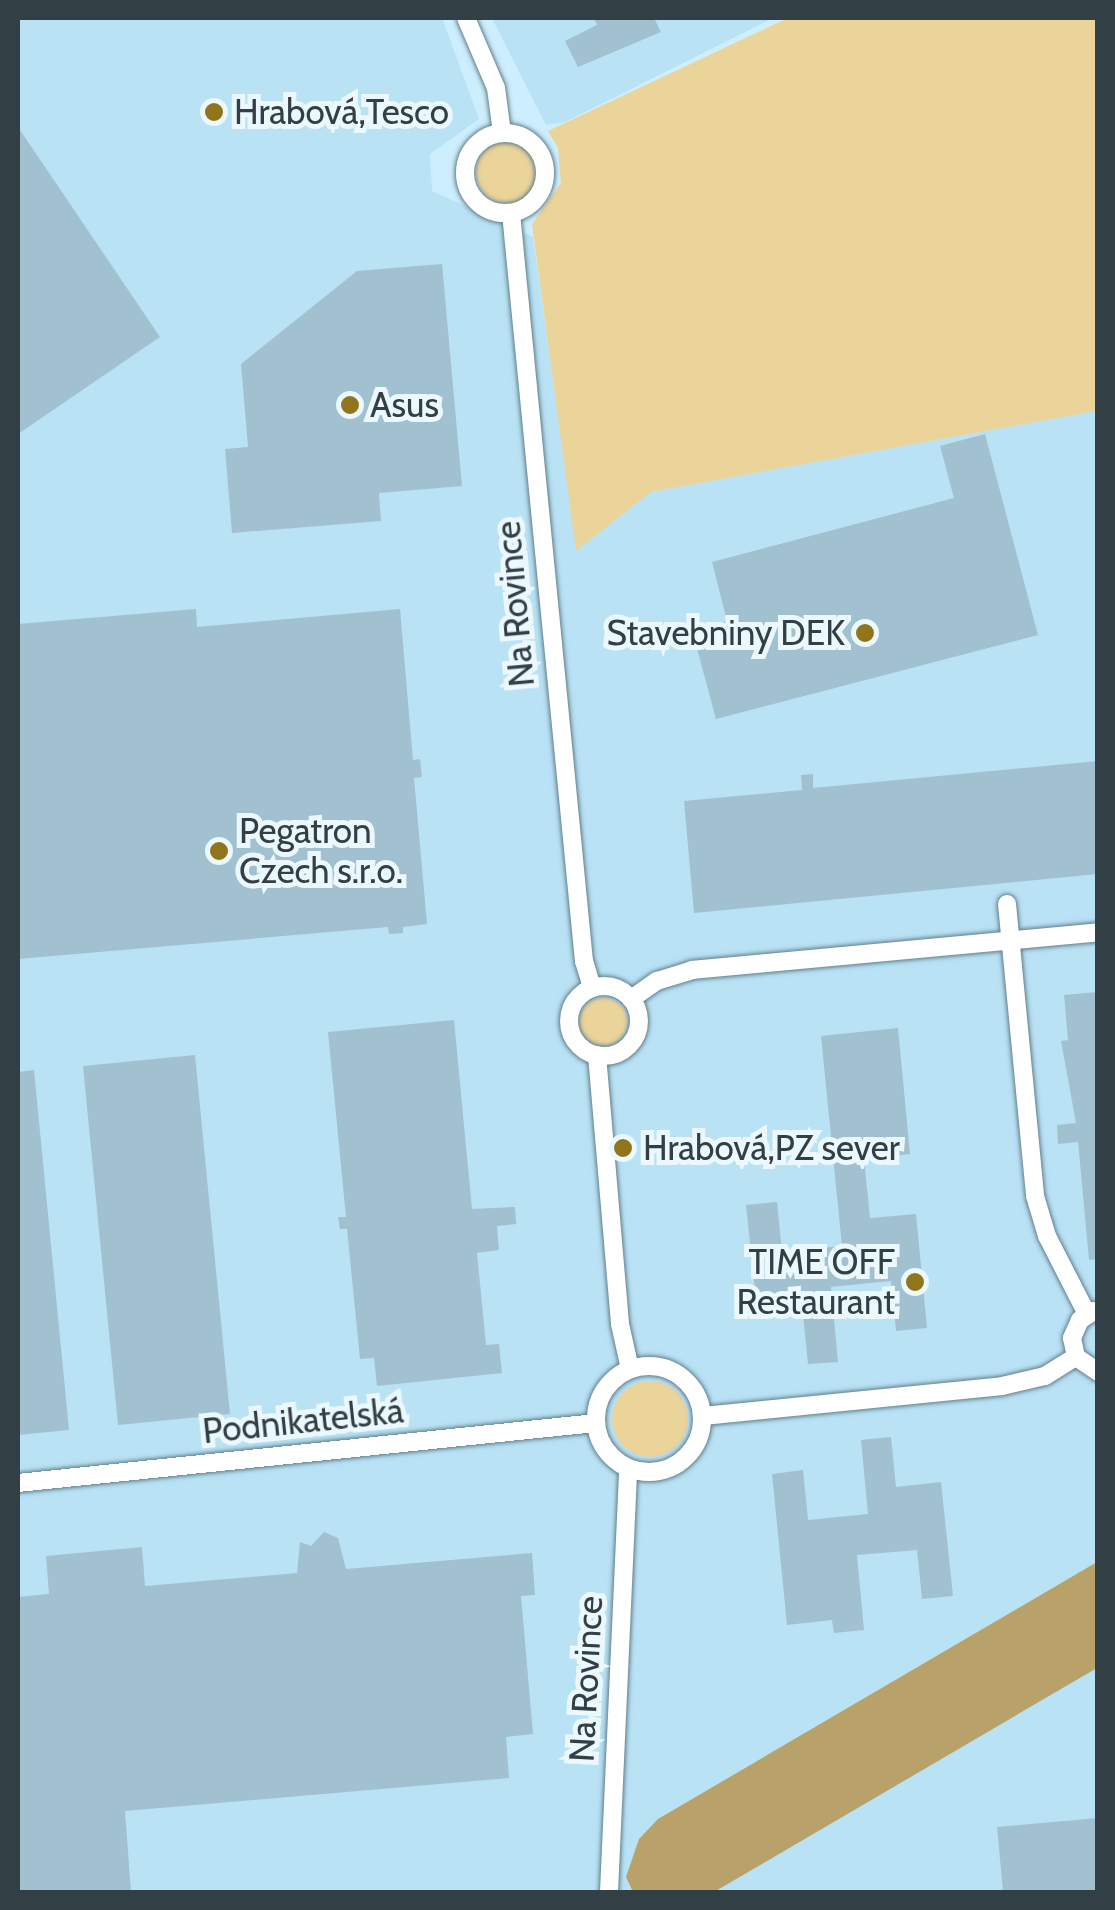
<!DOCTYPE html>
<html>
<head>
<meta charset="utf-8">
<style>
	body { margin:0 }
	#map { position:relative; width:1115px; height:1910px; overflow:hidden; background:#cdeefd; font-family:Cabin,sans-serif }
	div>[style] { position:absolute }
	[style*='--x'] { left:calc(var(--x)*1px); top:calc(var(--y)*1px); width:calc(var(--w)*1px); rotate:calc(var(--a)*1deg) }
	.built>* { inset:0; background:#b9e2f5 }
	.green>* { inset:0; background:#ead49a }
	.round { border-radius:50% }
	.water>* { inset:0; background:#b8a269 }
	.building>* { inset:0; background:#a1c1d0 }
	.roads { filter:drop-shadow(0 0 2px #617f8c) drop-shadow(0 0 2px #617f8c) }
	.minor>* { height:18px; margin:-9px; padding:0 9px; transform-origin:9px; border-radius:9px; background:#fff }
	.minor>.ring { margin:-9px; padding:0; box-sizing:content-box; background:none; border:18px solid #fff; border-radius:50% }
	.dots>* { width:28px; height:28px; translate:-50% -50%; box-sizing:border-box; border:5px solid #ebf8fe; border-radius:50% }
	span { translate:-50% -50%; white-space:nowrap; text-align:center; line-height:1.15; -webkit-text-stroke:10px #ebf8fe; paint-order:stroke }
	.poi-label { font-size:35px; color:#323f45 }
	.left { translate:0 -50%; text-align:left }
	.right { translate:-100% -50%; text-align:right }
	.street-label { font-size:35px; color:#323f45 }
	.frame { position:absolute; inset:0; border:20px solid #323f45; pointer-events:none }
</style>
</head>
<body>
<div id="map">
	<div class="built">
		<i style="clip-path:polygon(18px 18px,442px 18px,479px 119px,430px 154px,432px 191px,533px 237px,577px 550px,651px 492px,1097px 411px,1097px 1892px,18px 1892px)"></i>
		<i style="clip-path:polygon(492px 18px,773px 18px,565px 122px,546px 125px)"></i>
	</div>
	<div class="green">
		<i style="clip-path:polygon(788px 18px,1097px 18px,1097px 411px,651px 492px,576px 551px,532px 224px,561px 183px,558px 148px,548px 131px)"></i>
		<i class="round" style="left:476px;top:141px;width:62px;height:62px"></i>
		<i class="round" style="left:579px;top:998px;width:48px;height:48px"></i>
		<i class="round" style="left:612px;top:1381px;width:76px;height:76px"></i>
	</div>
	<div class="water">
		<i style="clip-path:polygon(1097px 1562px,1097px 1668px,714px 1892px,633px 1892px,626px 1877px,639px 1839px,658px 1819px)"></i>
	</div>
	<div class="building">
		<i style="clip-path:polygon(594px 18px,654px 18px,661px 32px,578px 67px,565px 41px,597px 25px)"></i>
		<i style="clip-path:polygon(18px 127px,160px 337px,18px 434px)"></i>
		<i style="clip-path:polygon(442px 264px,462px 486px,379px 493px,381px 521px,232px 533px,225px 449px,248px 447px,241px 364px,357px 271px)"></i>
		<i style="clip-path:polygon(985px 434px,1038px 635px,716px 719px,692px 630px,727px 621px,712px 562px,954px 498px,940px 446px)"></i>
		<i style="clip-path:polygon(196px 609px,197px 627px,400px 609px,413px 760px,420px 759px,422px 777px,414px 778px,427px 924px,403px 927px,403px 933px,389px 934px,388px 927px,18px 959px,18px 624px)"></i>
		<i style="clip-path:polygon(1098px 761px,1098px 874px,694px 913px,684px 801px,802px 790px,801px 775px,813px 774px,813px 788px)"></i>
		<i style="clip-path:polygon(1098px 992px,1098px 1259px,1089px 1260px,1078px 1142px,1058px 1144px,1057px 1125px,1076px 1123px,1061px 1041px,1068px 1040px,1064px 995px)"></i>
		<i style="clip-path:polygon(454px 1020px,472px 1209px,515px 1207px,516px 1224px,497px 1226px,499px 1250px,477px 1253px,486px 1345px,499px 1344px,502px 1373px,377px 1386px,374px 1358px,360px 1359px,347px 1229px,340px 1229px,338px 1217px,346px 1217px,328px 1032px)"></i>
		<i style="clip-path:polygon(898px 1028px,910px 1154px,864px 1159px,870px 1218px,916px 1214px,927px 1328px,896px 1331px,891px 1281px,831px 1287px,838px 1362px,808px 1364px,803px 1315px,758px 1319px,746px 1205px,777px 1202px,782px 1252px,842px 1246px,821px 1036px)"></i>
		<i style="clip-path:polygon(195px 1055px,230px 1414px,118px 1425px,83px 1066px)"></i>
		<i style="clip-path:polygon(34px 1070px,69px 1430px,18px 1435px,18px 1072px)"></i>
		<i style="clip-path:polygon(891px 1437px,896px 1487px,941px 1482px,953px 1596px,922px 1599px,917px 1550px,857px 1555px,864px 1630px,834px 1633px,832px 1620px,787px 1625px,772px 1474px,803px 1470px,808px 1520px,868px 1514px,861px 1440px)"></i>
		<i style="clip-path:polygon(324px 1532px,338px 1538px,346px 1569px,532px 1553px,535px 1595px,521px 1596px,533px 1734px,506px 1737px,509px 1778px,125px 1811px,131px 1892px,18px 1892px,18px 1597px,49px 1594px,46px 1556px,142px 1547px,145px 1586px,297px 1573px,300px 1542px,311px 1546px)"></i>
		<i style="clip-path:polygon(1098px 1818px,1098px 1892px,1003px 1892px,997px 1827px)"></i>
	</div>
	<div class="roads">
		<div class="minor">
			<i style="--x:466;--y:18;--w:76;--a:66.8"></i>
			<i style="--x:496;--y:88;--w:45;--a:82.4"></i>
			<i class="ring" style="left:465px;top:133px;width:62px;height:62px"></i>
			<i style="--x:511;--y:213;--w:752;--a:84.43"></i>
			<i style="--x:584;--y:961;--w:28;--a:73"></i>
			<i style="--x:1007;--y:904;--w:293;--a:84.5"></i>
			<i style="--x:1035;--y:1196;--w:42;--a:73.3"></i>
			<i style="--x:1047;--y:1236;--w:88;--a:62.9"></i>
			<i class="ring" style="left:569px;top:986px;width:52px;height:52px"></i>
			<i style="--x:631;--y:999;--w:32;--a:-35"></i>
			<i style="--x:657;--y:981;--w:37;--a:-17"></i>
			<i style="--x:692;--y:970;--w:408;--a:-5.3"></i>
			<i style="--x:597;--y:1055;--w:270;--a:85.1"></i>
			<i style="--x:620;--y:1324;--w:46;--a:77.5"></i>
			<i style="--x:1094;--y:1311;--w:17;--a:147"></i>
			<i style="--x:1080;--y:1320;--w:20;--a:114"></i>
			<i style="--x:1072;--y:1338;--w:19;--a:78"></i>
			<i style="--x:1076;--y:1357;--w:27;--a:34"></i>
			<i class="ring" style="left:596px;top:1366px;width:88px;height:88px"></i>
			<i style="--x:703;--y:1416;--w:301;--a:-5.7"></i>
			<i style="--x:1002;--y:1386;--w:44;--a:-13.1"></i>
			<i style="--x:1045;--y:1376;--w:36;--a:-32"></i>
			<i style="--x:18;--y:1483;--w:581;--a:-5.93"></i>
			<i style="--x:609;--y:1892;--w:423;--a:-87.4"></i>
		</div>
	</div>
	<div class="dots">
		<i style="left:214px;top:112px;background:#91751a"></i>
		<i style="left:350px;top:405px;background:#91751a"></i>
		<i style="left:865px;top:633px;background:#91751a"></i>
		<i style="left:219px;top:851px;background:#91751a"></i>
		<i style="left:623px;top:1148px;background:#91751a"></i>
		<i style="left:915px;top:1282px;background:#91751a"></i>
	</div>
	<div class="poi-label">
		<span class="left" style="left:234px;top:112px">Hrabová,Tesco</span>
		<span class="left" style="left:370px;top:405px">Asus</span>
		<span class="right" style="left:845px;top:633px">Stavebniny DEK</span>
		<span class="left" style="left:239px;top:851px">Pegatron<br>Czech s.r.o.</span>
		<span class="left" style="left:643px;top:1148px">Hrabová,PZ sever</span>
		<span class="right" style="left:895px;top:1282px">TIME OFF<br>Restaurant</span>
	</div>
	<div class="street-label">
		<span style="left:515px;top:604px;rotate:-95deg">Na Rovince</span>
		<span style="left:303px;top:1421px;rotate:-6deg">Podnikatelská</span>
		<span style="left:586px;top:1679px;rotate:-87deg">Na Rovince</span>
	</div>
	<div class="frame"></div>
</div>
</body>
</html>
